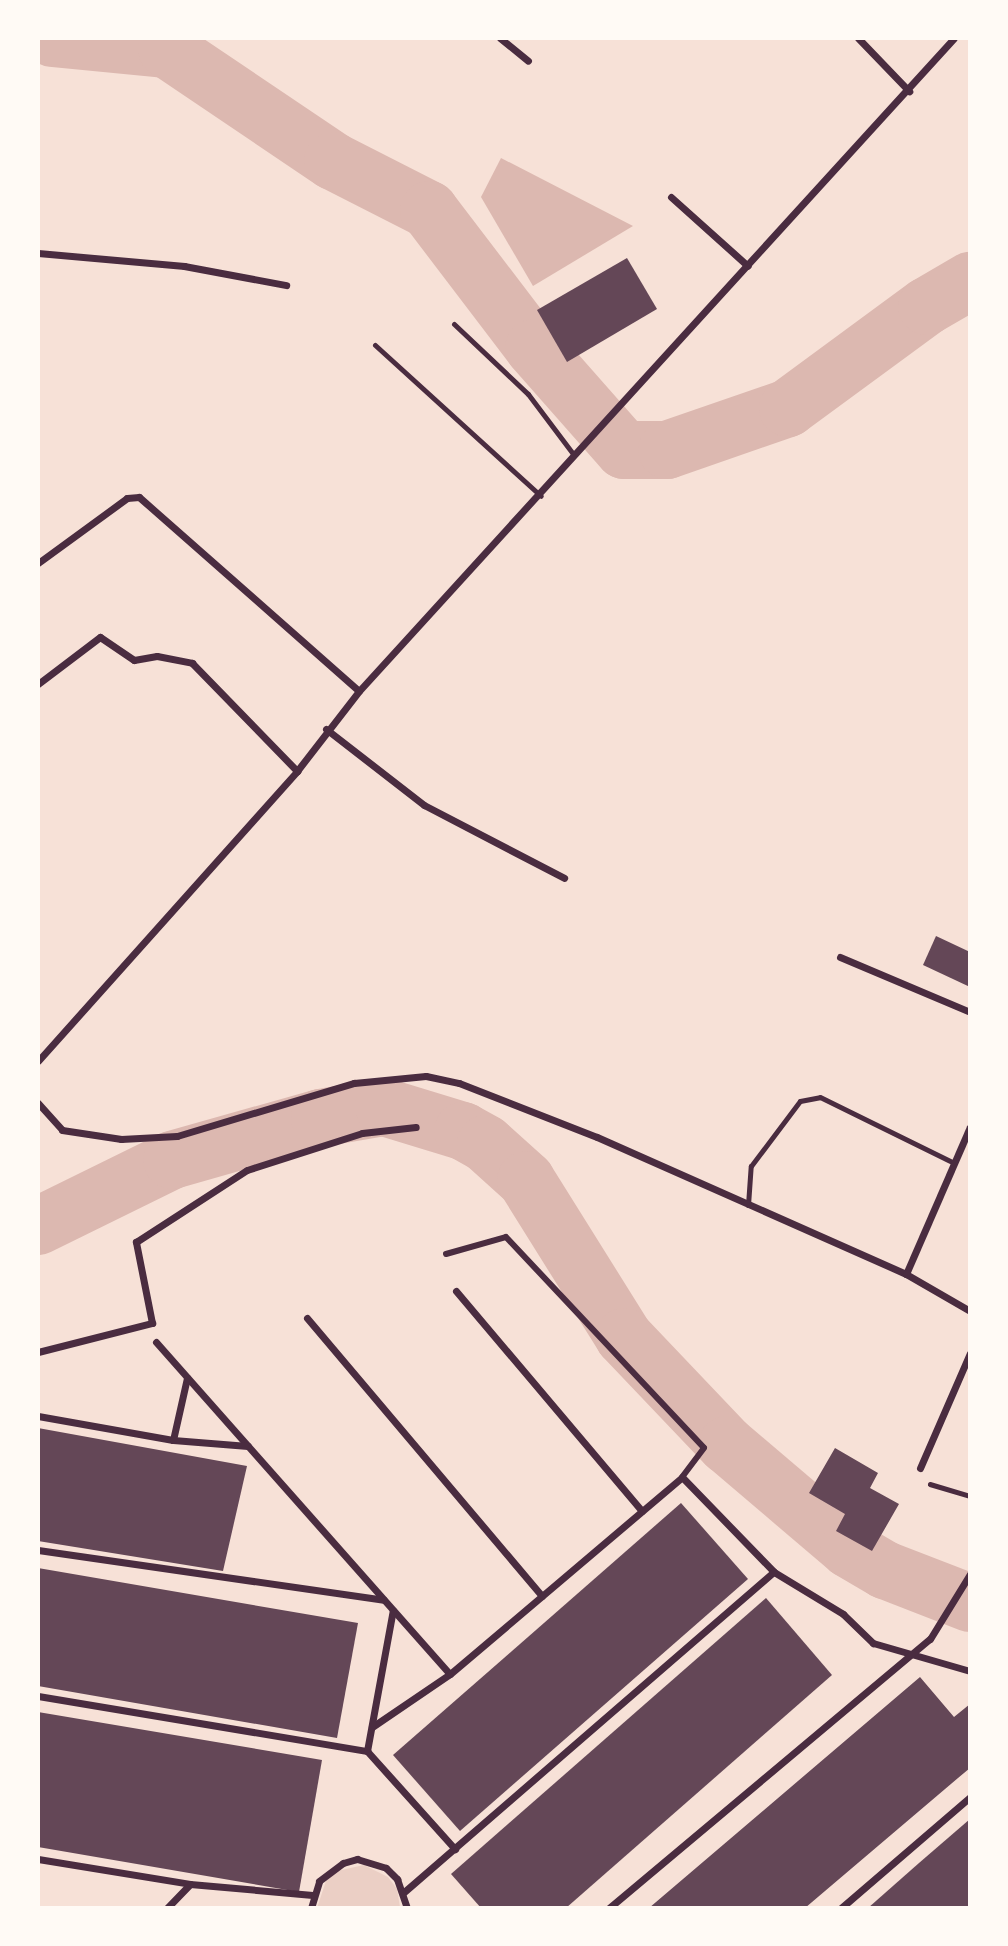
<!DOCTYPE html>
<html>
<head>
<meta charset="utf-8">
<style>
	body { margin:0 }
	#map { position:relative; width:1008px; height:1946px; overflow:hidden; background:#f7e1d7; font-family:Mulish,sans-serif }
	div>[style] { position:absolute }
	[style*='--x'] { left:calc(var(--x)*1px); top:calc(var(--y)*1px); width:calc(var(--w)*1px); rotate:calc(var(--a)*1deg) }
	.green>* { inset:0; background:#ebcfc5 }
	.water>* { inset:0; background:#dcb8b0 }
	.river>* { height:58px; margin:-29px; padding:0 29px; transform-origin:29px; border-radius:29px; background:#dcb8b0 }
	.building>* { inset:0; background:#644757 }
	.path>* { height:4.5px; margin:-2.25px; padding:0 2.25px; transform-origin:2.25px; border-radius:2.25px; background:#4a2c40 }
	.service>* { height:5px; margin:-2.5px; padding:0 2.5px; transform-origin:2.5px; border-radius:2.5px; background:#4a2c40 }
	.pedestrian>* { height:6px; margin:-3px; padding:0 3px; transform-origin:3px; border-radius:3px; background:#4a2c40 }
	.minor>* { height:7px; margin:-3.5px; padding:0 3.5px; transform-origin:3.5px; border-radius:3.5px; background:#4a2c40 }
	span { translate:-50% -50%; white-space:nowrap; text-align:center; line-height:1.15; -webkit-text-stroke:6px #fffaf5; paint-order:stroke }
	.frame { position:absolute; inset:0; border:40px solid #fffaf5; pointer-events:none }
</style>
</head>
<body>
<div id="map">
	<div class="green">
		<i style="clip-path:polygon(364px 1865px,388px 1877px,397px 1889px,400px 1907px,317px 1908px,326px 1881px,337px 1871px)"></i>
	</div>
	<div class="water">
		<i style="clip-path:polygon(501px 158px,633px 226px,533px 286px,481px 197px)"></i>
	</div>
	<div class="river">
		<i style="--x:52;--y:38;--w:116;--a:5.5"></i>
		<i style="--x:167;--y:49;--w:200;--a:34"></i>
		<i style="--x:333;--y:161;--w:108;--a:27"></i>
		<i style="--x:429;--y:210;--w:173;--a:52.7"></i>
		<i style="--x:534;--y:348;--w:136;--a:48.6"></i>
		<i style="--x:624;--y:450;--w:43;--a:0"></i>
		<i style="--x:667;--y:450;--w:128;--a:-19.1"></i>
		<i style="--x:788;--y:408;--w:172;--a:-36.3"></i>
		<i style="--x:927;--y:306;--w:50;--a:-30.2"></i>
		<i style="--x:38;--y:1226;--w:149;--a:-26.2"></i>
		<i style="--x:172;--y:1160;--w:154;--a:-15.8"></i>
		<i style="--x:320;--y:1118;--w:65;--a:-9.8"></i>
		<i style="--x:384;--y:1107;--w:83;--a:16.9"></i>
		<i style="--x:463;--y:1131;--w:26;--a:29"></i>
		<i style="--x:486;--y:1144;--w:54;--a:42"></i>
		<i style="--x:526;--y:1180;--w:185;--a:58"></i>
		<i style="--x:624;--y:1337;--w:149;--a:46.4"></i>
		<i style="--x:727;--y:1445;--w:160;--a:40.4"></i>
		<i style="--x:849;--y:1549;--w:42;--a:30.3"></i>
		<i style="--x:885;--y:1570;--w:91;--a:21.2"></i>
	</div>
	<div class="building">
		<i style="clip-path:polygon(627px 258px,657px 309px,567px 362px,537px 310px)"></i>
		<i style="clip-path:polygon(936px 936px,970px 952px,970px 987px,923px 965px)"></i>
		<i style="clip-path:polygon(38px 1428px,247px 1466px,223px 1571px,38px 1541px)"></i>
		<i style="clip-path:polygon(835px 1448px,878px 1473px,870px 1488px,899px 1504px,872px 1551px,836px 1531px,845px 1514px,809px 1493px)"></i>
		<i style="clip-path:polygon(681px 1503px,748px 1579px,460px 1831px,393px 1755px)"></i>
		<i style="clip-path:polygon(38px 1568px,358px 1623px,337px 1738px,38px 1686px)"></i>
		<i style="clip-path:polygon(766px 1598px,832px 1675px,566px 1908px,481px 1908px,451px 1874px)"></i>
		<i style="clip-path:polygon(920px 1677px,954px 1717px,970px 1704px,970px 1768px,958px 1778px,805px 1908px,649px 1908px)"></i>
		<i style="clip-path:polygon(38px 1712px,322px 1760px,299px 1892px,38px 1847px)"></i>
		<i style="clip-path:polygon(970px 1819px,970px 1908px,868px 1908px,919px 1863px)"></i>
	</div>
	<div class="path">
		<i style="--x:930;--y:1484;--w:42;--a:16.7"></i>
	</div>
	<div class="service">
		<i style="--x:454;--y:324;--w:102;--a:43.4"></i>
		<i style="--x:528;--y:394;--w:76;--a:53"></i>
		<i style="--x:375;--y:345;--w:224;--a:42.3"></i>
		<i style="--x:748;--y:1205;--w:39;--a:-86"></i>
		<i style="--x:751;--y:1166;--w:81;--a:-53"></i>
		<i style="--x:800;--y:1101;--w:20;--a:-11"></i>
		<i style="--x:820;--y:1097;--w:149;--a:26.2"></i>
	</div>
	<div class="pedestrian">
		<i style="--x:446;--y:1254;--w:62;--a:-15.8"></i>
		<i style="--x:506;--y:1237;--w:289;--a:46.8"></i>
		<i style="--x:704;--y:1448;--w:36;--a:127"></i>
	</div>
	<div class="minor">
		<i style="--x:500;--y:38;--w:36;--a:39"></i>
		<i style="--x:858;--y:38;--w:74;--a:46.1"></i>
		<i style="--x:671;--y:197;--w:103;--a:41.9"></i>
		<i style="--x:38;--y:253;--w:147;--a:5.1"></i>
		<i style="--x:184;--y:266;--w:104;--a:10.6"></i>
		<i style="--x:38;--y:563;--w:110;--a:-36.1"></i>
		<i style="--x:127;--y:498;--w:12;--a:-5"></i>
		<i style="--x:139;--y:497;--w:293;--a:41.4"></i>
		<i style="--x:38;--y:684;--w:78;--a:-37.2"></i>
		<i style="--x:100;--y:637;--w:41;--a:34.1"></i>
		<i style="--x:134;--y:660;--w:23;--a:-10"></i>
		<i style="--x:157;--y:656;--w:36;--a:11"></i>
		<i style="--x:192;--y:663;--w:151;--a:45.8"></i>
		<i style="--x:326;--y:729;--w:124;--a:37.8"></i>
		<i style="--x:424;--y:805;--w:158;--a:27.5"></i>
		<i style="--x:840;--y:957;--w:141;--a:22.9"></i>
		<i style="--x:38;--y:1061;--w:389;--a:-48.2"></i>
		<i style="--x:297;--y:771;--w:101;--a:-52.2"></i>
		<i style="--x:359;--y:691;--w:883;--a:-47.66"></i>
		<i style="--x:38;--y:1103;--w:36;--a:48"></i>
		<i style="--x:62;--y:1130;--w:60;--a:8.7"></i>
		<i style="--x:121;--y:1139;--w:56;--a:-3.1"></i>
		<i style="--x:177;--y:1136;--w:185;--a:-16.7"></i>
		<i style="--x:354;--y:1083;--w:72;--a:-5.6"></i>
		<i style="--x:426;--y:1076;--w:34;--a:12"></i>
		<i style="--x:459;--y:1083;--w:148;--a:21.4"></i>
		<i style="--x:597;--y:1137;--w:338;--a:23.9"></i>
		<i style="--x:906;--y:1274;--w:74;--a:30"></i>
		<i style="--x:906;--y:1274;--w:160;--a:-66.5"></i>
		<i style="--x:456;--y:1291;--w:288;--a:49.8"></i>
		<i style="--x:307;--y:1318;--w:364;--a:49.8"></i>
		<i style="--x:156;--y:1342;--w:443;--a:48.5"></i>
		<i style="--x:38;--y:1352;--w:118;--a:-14.3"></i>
		<i style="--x:152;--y:1323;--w:83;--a:-101.2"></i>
		<i style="--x:136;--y:1242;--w:132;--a:-33"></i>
		<i style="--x:247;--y:1170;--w:121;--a:-17.8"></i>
		<i style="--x:362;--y:1133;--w:54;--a:-6.3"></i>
		<i style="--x:38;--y:1416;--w:137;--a:10.1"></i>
		<i style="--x:173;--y:1440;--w:75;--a:4.6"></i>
		<i style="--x:173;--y:1440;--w:64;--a:-77.3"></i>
		<i style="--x:920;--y:1468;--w:125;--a:-66.5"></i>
		<i style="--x:38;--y:1550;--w:349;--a:8.2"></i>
		<i style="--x:38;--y:1696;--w:334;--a:9.5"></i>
		<i style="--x:372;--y:1727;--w:94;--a:-34.2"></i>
		<i style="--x:450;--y:1674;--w:304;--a:-40.3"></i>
		<i style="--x:682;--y:1477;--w:132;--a:45.9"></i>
		<i style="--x:774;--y:1572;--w:81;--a:31.3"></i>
		<i style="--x:843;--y:1614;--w:42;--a:44"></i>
		<i style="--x:873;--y:1643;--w:101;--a:16.1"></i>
		<i style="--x:367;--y:1751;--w:143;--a:-79.6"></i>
		<i style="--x:367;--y:1751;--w:132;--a:48.1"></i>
		<i style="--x:38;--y:1859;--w:154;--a:9.3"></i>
		<i style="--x:190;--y:1884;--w:123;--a:5.1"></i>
		<i style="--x:404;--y:1892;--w:489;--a:-40.9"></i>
		<i style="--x:167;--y:1908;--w:33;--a:-46"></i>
		<i style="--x:311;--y:1908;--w:28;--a:-73"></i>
		<i style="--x:319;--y:1881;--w:30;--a:-37"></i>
		<i style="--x:343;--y:1863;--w:15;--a:-16"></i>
		<i style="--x:357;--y:1859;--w:30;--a:17"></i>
		<i style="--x:386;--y:1868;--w:16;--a:45"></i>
		<i style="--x:397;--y:1879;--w:31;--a:71"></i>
		<i style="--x:609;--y:1908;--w:419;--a:-40"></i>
		<i style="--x:930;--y:1639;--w:76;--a:-58.4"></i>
		<i style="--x:841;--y:1908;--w:170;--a:-40.7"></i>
	</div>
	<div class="frame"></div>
</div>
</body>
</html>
